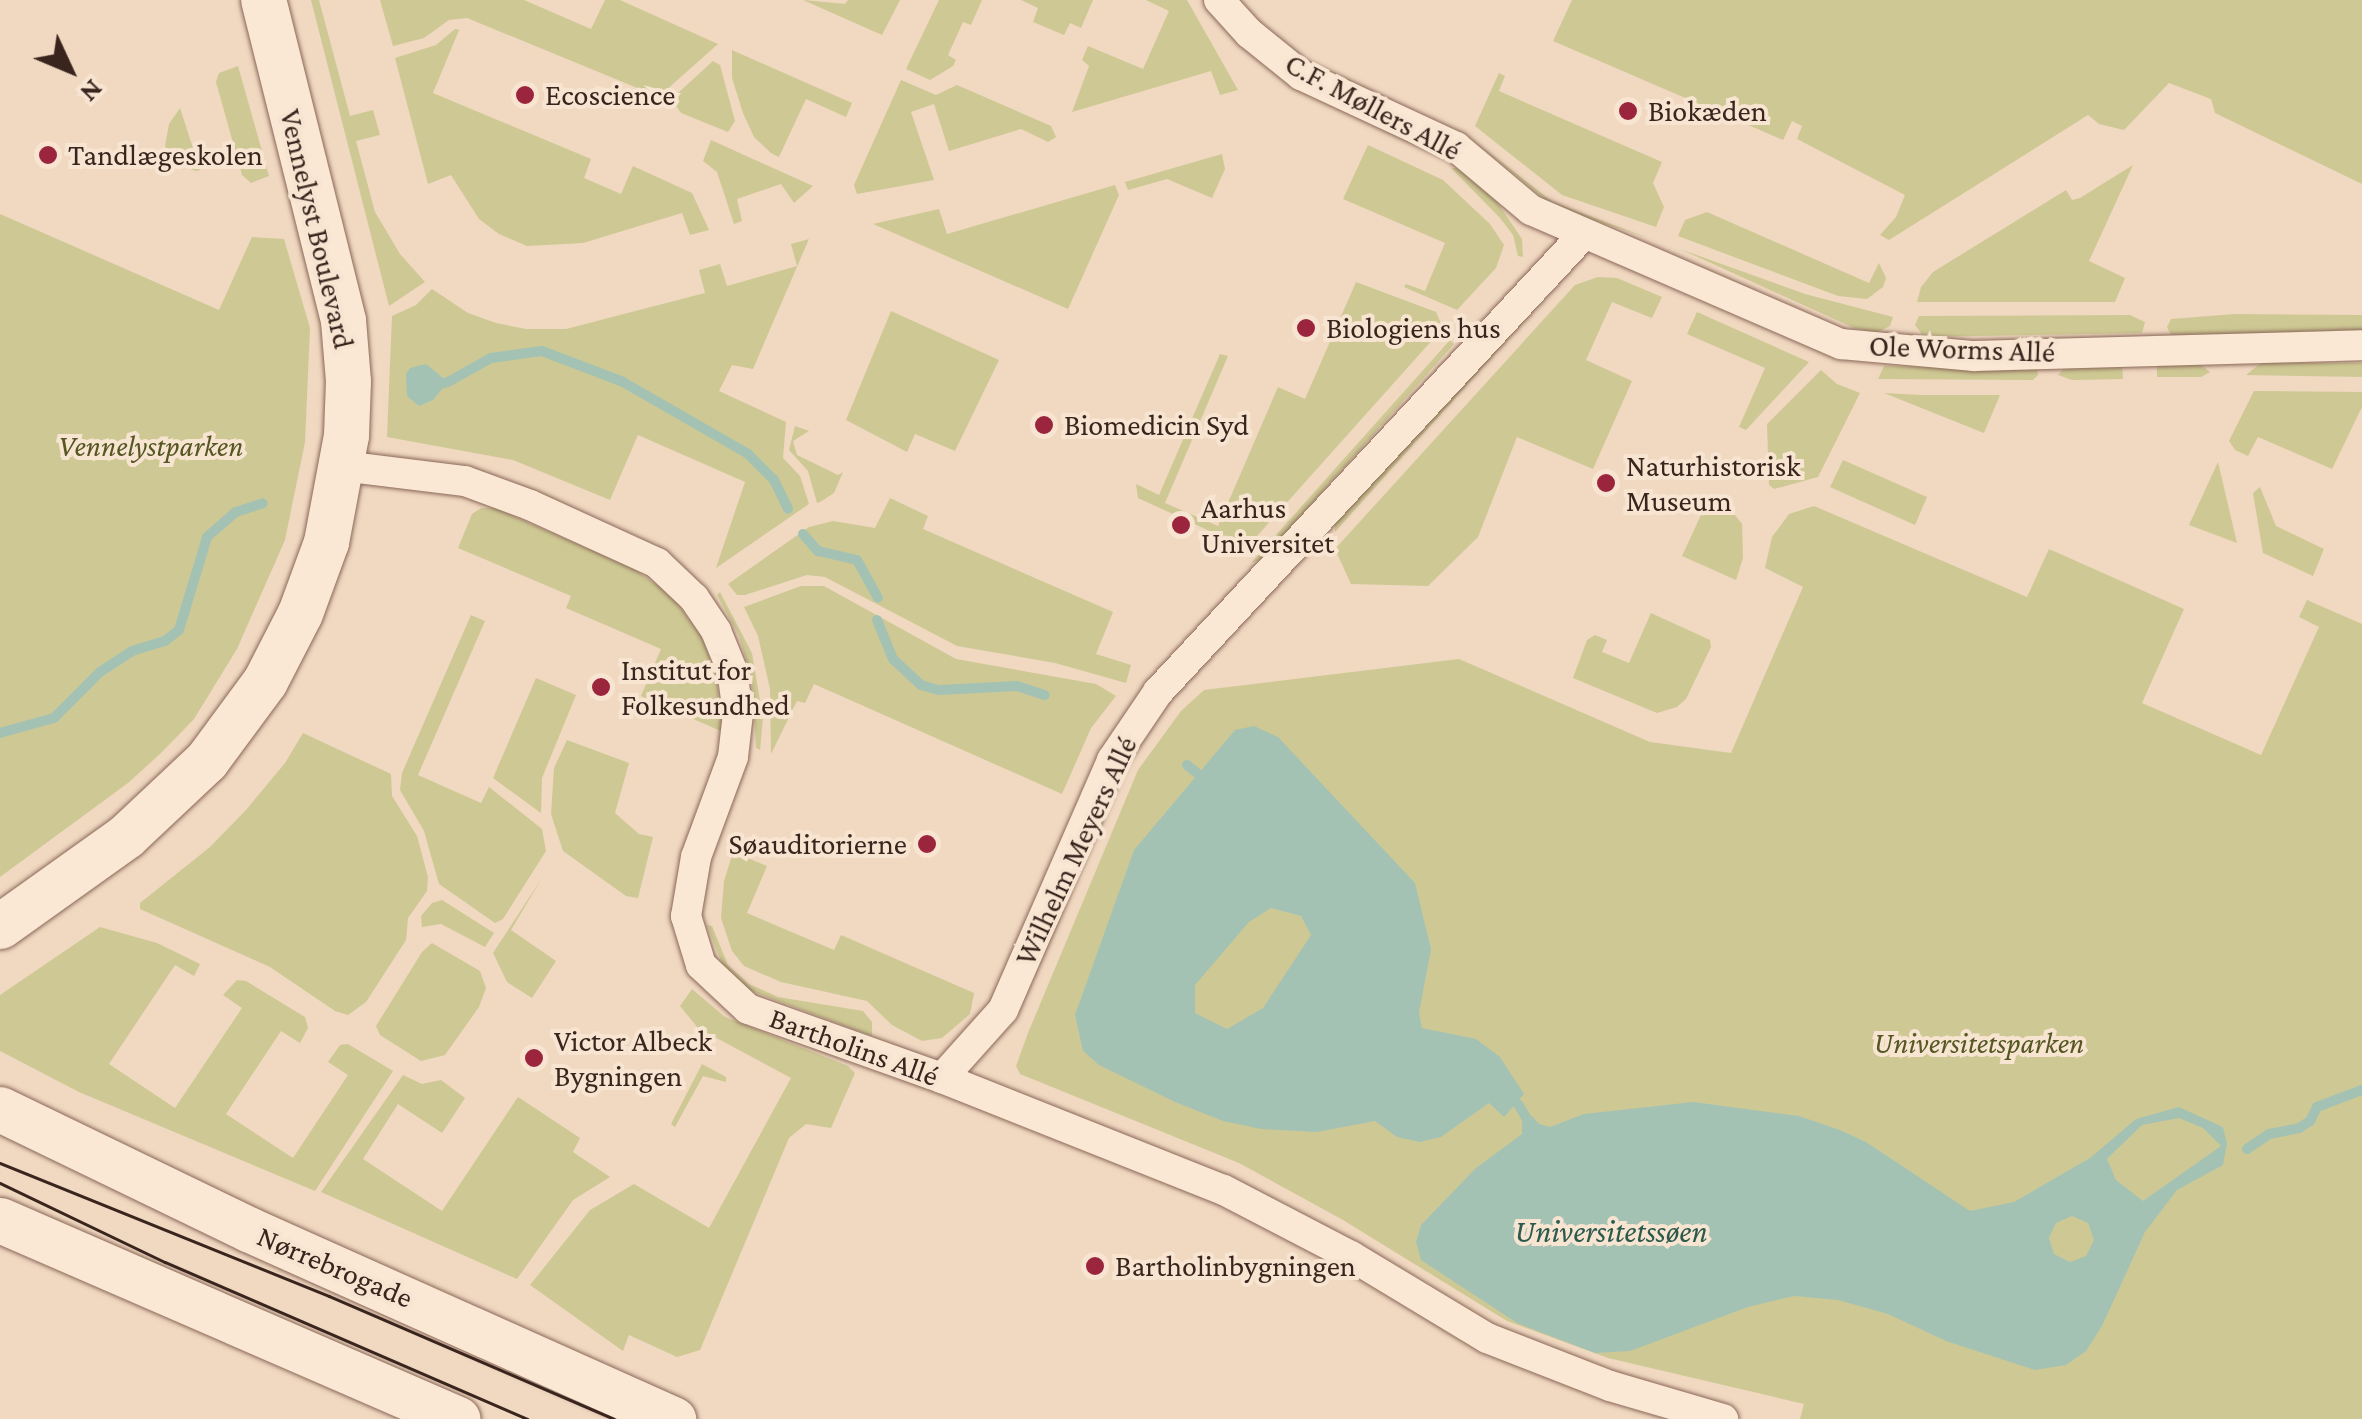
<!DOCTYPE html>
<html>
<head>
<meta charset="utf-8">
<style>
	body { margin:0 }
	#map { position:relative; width:2362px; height:1419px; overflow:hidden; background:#f0d8c1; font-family:"Crimson Pro",serif }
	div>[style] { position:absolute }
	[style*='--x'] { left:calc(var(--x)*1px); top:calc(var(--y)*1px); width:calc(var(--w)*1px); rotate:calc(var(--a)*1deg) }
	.green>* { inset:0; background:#cec994 }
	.water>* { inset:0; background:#a4c2b3 }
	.stream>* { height:10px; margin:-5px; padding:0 5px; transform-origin:5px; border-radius:5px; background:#a4c2b3 }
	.roads { filter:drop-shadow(0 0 2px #8a6858) drop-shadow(0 0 2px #8a6858) }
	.street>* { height:30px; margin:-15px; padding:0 15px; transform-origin:15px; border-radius:15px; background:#fae7d4 }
	.secondary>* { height:45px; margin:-22.5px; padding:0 22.5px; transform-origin:22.5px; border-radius:22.5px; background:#fae7d4 }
	.tram>* { height:2.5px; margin:-1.25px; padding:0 1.25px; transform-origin:1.25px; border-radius:1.25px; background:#39251d }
	.dots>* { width:28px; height:28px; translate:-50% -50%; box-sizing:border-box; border:5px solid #f7e4d1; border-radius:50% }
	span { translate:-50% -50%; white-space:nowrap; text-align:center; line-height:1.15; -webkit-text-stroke:8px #f7e4d1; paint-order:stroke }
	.poi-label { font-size:30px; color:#39251d }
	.left { translate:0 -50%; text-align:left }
	.right { translate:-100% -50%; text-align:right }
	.street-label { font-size:30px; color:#39251d }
	.park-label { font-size:30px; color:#545722; font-style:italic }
	.water-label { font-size:32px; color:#2b5a4d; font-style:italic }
	.north { position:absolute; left:20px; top:20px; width:100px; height:100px; -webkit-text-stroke:8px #f7e4d1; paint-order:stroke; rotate:134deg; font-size:28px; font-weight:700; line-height:40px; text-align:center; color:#39251d }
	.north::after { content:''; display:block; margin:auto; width:35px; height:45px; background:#39251d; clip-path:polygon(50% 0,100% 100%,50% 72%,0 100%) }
</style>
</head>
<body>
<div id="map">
	<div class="green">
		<i style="clip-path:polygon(311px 0,319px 0,350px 116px,373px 110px,380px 135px,356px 141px,375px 212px,400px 254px,425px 282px,389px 306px)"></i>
		<i style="clip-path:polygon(380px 0,524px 0,591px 29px,605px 0,620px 0,718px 44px,665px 91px,652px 94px,467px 18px,449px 20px,424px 38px,393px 46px)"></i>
		<i style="clip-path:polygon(803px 0,845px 4px,848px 0,900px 0,882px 35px)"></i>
		<i style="clip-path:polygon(939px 0,982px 0,971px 25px,963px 22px,948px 55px,956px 60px,953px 66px,930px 80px,906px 69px)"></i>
		<i style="clip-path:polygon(1021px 0,1093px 0,1081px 28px,1070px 23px,1064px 35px,1033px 22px,1038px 8px)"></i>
		<i style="clip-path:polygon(1146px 0,1187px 0,1238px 90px,1220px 95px,1211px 71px,1072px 112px,1089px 66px,1082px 60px,1088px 46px,1143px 69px,1169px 11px)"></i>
		<i style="clip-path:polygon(1572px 0,2362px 0,2362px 184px,2215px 113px,2211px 99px,2169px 83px,2124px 130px,2099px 124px,2088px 115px,1889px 240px,1880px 235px,1896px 217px,1905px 195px,1797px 139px,1802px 126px,1792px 121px,1783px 140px,1553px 41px)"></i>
		<i style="clip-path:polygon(455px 29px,459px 30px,433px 93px,591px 159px,584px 178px,621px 194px,633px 166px,692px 193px,709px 230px,690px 235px,682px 213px,583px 243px,527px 246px,499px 234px,479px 219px,451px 175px,428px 184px,395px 58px,436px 45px)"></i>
		<i style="clip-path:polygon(732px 50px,852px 103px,846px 117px,806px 99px,779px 157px,771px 153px,754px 137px,743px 113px,732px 78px)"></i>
		<i style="clip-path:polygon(713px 61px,720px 65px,735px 121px,728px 132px,681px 113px,676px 106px,678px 93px)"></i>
		<i style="clip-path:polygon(238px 66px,269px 176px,251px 183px,242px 175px,216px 82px,219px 73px)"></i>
		<i style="clip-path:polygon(1499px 73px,1505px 76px,1499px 91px,1662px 162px,1653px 183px,1664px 207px,1656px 227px,1562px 195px,1475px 126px)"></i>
		<i style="clip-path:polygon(901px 80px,936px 95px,957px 85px,1051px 126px,1056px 137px,1048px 142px,1021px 129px,949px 151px,934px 104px,911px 112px,934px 180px,857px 194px,854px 185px)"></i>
		<i style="clip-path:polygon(180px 108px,200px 170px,196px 171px,176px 164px,165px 146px,169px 124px)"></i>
		<i style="clip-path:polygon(1472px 139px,1553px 202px,1648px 238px,1554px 207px)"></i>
		<i style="clip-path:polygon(711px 140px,813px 186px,794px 203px,781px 184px,737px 199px,742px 221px,734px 224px,717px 172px,703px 161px)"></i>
		<i style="clip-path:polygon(1368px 145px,1443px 180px,1490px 224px,1504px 245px,1496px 268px,1457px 310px,1404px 287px,1406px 284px,1425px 291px,1445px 243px,1343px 199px)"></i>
		<i style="clip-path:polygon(1222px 154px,1225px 169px,1212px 198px,1167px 179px,1128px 190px,1125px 182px)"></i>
		<i style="clip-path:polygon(2133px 165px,2089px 261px,2125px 278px,2115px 302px,1917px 302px,1921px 287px,1933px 272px,2066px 190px,2072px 200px,2080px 198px)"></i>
		<i style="clip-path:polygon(1451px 168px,1458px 168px,1497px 202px,1522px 239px,1523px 257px,1518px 256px,1513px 235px,1500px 218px)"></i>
		<i style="clip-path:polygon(1115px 185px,1119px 195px,1068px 309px,873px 224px,939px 209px,947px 234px)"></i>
		<i style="clip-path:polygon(1707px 212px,1869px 283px,1879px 263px,1886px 278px,1883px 287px,1867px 299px,1838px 296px,1678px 236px,1685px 220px)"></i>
		<i style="clip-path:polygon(0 214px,219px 310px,252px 237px,284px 239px,310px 328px,305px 442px,285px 540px,237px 649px,194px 719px,160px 754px,128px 783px,0 877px)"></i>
		<i style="clip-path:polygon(809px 239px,753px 369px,732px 365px,719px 391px,786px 422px,783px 458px,800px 476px,809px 504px,716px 568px,745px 482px,638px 435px,610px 500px,513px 460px,387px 437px,392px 316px,416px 305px,432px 289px,468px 313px,496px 323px,526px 329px,566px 329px,705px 293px,699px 270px,720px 264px,727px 286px,797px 266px,791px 244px)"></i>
		<i style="clip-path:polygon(1680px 249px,1805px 294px,1893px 317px,1890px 326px,1876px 333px,1854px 328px)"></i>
		<i style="clip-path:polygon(1598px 277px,1617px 278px,1662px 297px,1652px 318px,1612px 302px,1586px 360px,1632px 381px,1593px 469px,1517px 437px,1478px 537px,1428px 586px,1351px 584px,1335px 549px,1575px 285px)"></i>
		<i style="clip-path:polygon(1356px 282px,1436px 312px,1443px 328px,1240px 555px,1214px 533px,1138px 498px,1136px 484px,1159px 495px,1220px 354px,1228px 356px,1165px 503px,1218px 526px,1278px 387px,1305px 399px)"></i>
		<i style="clip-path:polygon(1538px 304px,1538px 306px,1335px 532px,1335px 522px)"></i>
		<i style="clip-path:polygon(891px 311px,999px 360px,955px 451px,915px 434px,907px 452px,846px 420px)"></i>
		<i style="clip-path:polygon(1697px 312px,1809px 362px,1746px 430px,1739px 427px,1765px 368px,1687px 334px)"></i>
		<i style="clip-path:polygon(2235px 314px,2362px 315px,2362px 332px,2171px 335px,2167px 327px,2171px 319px)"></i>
		<i style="clip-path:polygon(2130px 315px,2145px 322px,2142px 333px,1924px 337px,1915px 325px,1919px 316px)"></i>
		<i style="clip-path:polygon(1450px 340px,1454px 344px,1262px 559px,1251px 563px)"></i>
		<i style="clip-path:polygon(2261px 363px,2362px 363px,2362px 377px,2246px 375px)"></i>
		<i style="clip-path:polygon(2122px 364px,2123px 379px,2072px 380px,2058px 375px,2066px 366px)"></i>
		<i style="clip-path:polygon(2157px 364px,2200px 364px,2210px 372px,2201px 377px,2157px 377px)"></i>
		<i style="clip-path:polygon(1884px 366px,2037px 369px,2038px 375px,2033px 380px,1878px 379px)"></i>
		<i style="clip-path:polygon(1821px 370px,1837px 384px,1860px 393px,1818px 477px,1774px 489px,1769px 485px,1767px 424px)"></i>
		<i style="clip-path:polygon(2254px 391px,2362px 392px,2362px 407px,2332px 469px,2258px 437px,2248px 456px,2235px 450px,2229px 441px)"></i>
		<i style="clip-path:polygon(1884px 393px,1921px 395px,2000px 395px,1984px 433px)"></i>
		<i style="clip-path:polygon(795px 426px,809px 431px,793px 441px,797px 455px,838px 475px,843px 472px,834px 493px,820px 502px,817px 503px,808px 471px,789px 450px)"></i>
		<i style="clip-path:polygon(1843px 460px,1927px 497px,1915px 525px,1830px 487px)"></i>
		<i style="clip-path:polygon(2218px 462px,2237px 543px,2189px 525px)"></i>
		<i style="clip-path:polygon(2260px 487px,2276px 526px,2324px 549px,2313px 576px,2263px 553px,2253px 493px)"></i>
		<i style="clip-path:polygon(890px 498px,928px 516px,923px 529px,1113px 612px,1096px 654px,1131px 665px,1126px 683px,1055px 663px,957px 646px,825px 577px,807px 575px,745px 595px,737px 595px,728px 584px,809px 527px,833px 521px,875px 528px)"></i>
		<i style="clip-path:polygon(1707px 502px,1735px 515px,1742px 524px,1743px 558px,1736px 580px,1682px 556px)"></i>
		<i style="clip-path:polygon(1814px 506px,2027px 597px,2049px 549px,2184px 609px,2142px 703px,2261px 755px,2319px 627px,2299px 617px,2307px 600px,2362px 624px,2362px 1419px,1800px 1419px,1804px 1404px,1608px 1358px,1507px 1321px,1343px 1220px,1239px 1163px,1020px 1074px,1016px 1066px,1028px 1033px,1138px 770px,1181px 711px,1204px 690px,1459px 659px,1650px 742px,1731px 753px,1803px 587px,1765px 568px,1772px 537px,1789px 514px)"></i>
		<i style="clip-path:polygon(481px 508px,495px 508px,632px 568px,670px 594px,705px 641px,717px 682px,723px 732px,641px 696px,661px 649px,566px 608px,571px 596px,458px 548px,472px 514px)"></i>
		<i style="clip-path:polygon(801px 586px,824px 586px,956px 659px,1096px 684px,1116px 696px,1091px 728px,1062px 794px,814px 684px,805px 703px,797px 701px,771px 754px,770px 689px,758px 636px,744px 607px)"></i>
		<i style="clip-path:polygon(720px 592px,752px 653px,763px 718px,760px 750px,756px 748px,752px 678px,739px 636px,717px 595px)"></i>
		<i style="clip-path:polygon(1651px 613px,1710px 640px,1711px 647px,1686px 699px,1677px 707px,1657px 713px,1573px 678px,1587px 640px,1595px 635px,1607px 640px,1602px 652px,1629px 663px)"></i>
		<i style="clip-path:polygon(471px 615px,485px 621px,418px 775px,481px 803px,489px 787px,542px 829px,546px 851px,503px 919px,495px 923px,439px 884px,424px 831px,400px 790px,402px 773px)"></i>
		<i style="clip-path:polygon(536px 678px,576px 695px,542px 778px,541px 813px,493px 778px)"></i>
		<i style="clip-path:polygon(303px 733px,391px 774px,392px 796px,417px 836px,428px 877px,427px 891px,408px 918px,406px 940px,366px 1002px,348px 1015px,335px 1011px,270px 967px,140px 909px,140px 903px,210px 847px,246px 810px,285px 763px)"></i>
		<i style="clip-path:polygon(567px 740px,629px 763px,615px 813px,639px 834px,653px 837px,638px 898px,626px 896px,563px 851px,551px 814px,554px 768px)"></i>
		<i style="clip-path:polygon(733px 852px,767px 866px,747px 913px,834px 950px,841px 935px,974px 993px,970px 1014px,942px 1038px,922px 1041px,892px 1025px,867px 1001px,781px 982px,744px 966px,732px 951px,721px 918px,724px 881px)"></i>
		<i style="clip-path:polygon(542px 878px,511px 930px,556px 961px,532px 998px,507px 982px,493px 953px)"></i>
		<i style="clip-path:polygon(442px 900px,494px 933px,485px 947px,441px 924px,422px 927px,421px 916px,432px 903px)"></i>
		<i style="clip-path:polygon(707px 925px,712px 926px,728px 965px,749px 984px,778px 997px,863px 1011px,872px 1022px,872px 1036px,746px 989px,723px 966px)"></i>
		<i style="clip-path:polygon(100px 927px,157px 943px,200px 964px,194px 976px,175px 965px,109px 1064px,175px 1108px,242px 1008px,223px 995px,237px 980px,246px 981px,305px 1017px,308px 1028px,300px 1043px,281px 1031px,226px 1114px,293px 1158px,348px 1075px,328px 1062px,340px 1045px,348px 1044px,393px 1071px,315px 1191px,79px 1092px,0 1051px,0 995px)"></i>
		<i style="clip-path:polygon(432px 943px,480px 971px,486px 988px,479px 1007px,445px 1055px,421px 1061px,380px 1035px,376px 1026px,422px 952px)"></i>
		<i style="clip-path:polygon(692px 989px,725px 1017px,848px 1066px,855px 1073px,831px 1128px,806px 1124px,789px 1138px,700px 1350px,677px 1357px,629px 1335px,623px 1351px,530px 1285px,590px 1210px,634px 1184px,709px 1228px,791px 1078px,698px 1028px,680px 1006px)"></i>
		<i style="clip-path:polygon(702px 1064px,726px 1077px,726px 1082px,703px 1076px,675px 1127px,671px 1124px)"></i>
		<i style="clip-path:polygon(403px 1075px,422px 1084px,441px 1080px,465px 1098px,442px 1133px,398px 1104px,363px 1159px,442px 1211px,518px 1097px,580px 1138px,573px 1152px,610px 1177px,573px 1200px,517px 1279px,321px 1192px)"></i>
	</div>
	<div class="water">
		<i style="clip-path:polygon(426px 364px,448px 382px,433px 400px,419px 406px,407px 396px,406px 374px,410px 368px)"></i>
		<i style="clip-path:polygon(evenodd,1254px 726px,1278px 737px,1415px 883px,1431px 949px,1419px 1013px,1422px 1028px,1476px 1039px,1500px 1057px,1524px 1094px,1504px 1117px,1489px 1103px,1441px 1137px,1420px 1142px,1397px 1137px,1375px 1121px,1317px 1132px,1261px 1129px,1223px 1121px,1175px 1102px,1099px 1065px,1083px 1051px,1075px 1015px,1134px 850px,1235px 730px,1254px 726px,1271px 908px,1301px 916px,1311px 935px,1263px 1008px,1227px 1029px,1195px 1013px,1195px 985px,1249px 922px,1271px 908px)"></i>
		<i style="clip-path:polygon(evenodd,1693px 1102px,1799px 1116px,1840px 1130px,1866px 1142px,1970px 1211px,2014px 1202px,2090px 1158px,2136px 1119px,2179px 1107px,2223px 1127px,2227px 1144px,2223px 1165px,2177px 1190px,2145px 1232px,2102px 1326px,2086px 1351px,2066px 1365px,2035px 1370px,1946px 1341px,1888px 1314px,1838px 1300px,1794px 1296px,1748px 1307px,1630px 1351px,1595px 1353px,1517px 1323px,1421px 1260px,1416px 1242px,1421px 1225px,1476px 1168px,1522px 1134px,1522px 1121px,1532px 1116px,1539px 1124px,1550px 1127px,1584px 1114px,1693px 1102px,2179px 1118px,2203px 1128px,2221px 1146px,2143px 1201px,2116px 1180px,2107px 1159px,2142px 1125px,2179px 1118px,1693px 1102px,2072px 1216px,2088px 1223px,2094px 1240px,2086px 1256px,2070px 1262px,2054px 1254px,2049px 1238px,2056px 1223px,2072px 1216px)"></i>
	</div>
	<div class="stream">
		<i style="--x:434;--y:385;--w:14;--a:-12"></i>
		<i style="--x:448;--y:382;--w:49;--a:-29.2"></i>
		<i style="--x:491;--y:358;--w:51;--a:-7.8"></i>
		<i style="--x:542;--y:351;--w:87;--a:20.9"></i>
		<i style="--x:623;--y:382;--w:144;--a:29.9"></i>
		<i style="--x:748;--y:454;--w:37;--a:45"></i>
		<i style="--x:774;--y:480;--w:32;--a:64"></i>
		<i style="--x:803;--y:534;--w:23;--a:49"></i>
		<i style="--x:818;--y:551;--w:40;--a:13"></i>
		<i style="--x:857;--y:560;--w:43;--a:61.1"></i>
		<i style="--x:877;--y:620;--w:42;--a:67.7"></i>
		<i style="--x:893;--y:659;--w:38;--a:43"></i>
		<i style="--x:921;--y:685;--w:19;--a:16"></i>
		<i style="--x:939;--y:690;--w:78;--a:-2.9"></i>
		<i style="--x:1017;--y:686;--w:29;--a:18"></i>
		<i style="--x:0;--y:733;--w:56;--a:-15.5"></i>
		<i style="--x:54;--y:718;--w:65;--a:-45"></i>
		<i style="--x:100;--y:672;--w:38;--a:-33"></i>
		<i style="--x:132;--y:651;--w:34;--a:-17"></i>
		<i style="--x:165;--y:641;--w:18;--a:-38"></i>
		<i style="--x:179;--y:630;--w:97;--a:-73.2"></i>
		<i style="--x:207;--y:537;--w:38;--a:-41"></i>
		<i style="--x:236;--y:512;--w:28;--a:-18"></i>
		<i style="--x:1187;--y:765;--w:13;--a:39"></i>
		<i style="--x:1518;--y:1104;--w:17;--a:59"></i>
		<i style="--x:2247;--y:1149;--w:27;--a:-34"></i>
		<i style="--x:2269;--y:1134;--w:31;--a:-11"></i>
		<i style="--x:2299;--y:1128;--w:13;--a:-32"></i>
		<i style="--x:2310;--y:1121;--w:16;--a:-63"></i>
		<i style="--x:2317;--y:1107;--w:48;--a:-20.7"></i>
	</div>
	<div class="roads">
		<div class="street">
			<i style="--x:1219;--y:0;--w:45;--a:47.7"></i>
			<i style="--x:1249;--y:33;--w:67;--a:38.9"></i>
			<i style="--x:1301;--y:75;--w:171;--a:24.9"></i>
			<i style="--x:1456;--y:147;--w:98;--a:40"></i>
			<i style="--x:1531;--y:210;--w:338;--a:23.4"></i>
			<i style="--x:1841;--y:344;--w:134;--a:5.2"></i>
			<i style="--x:1974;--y:356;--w:388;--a:-1.6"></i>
			<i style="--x:342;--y:466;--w:124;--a:7"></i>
			<i style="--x:465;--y:481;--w:69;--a:20.3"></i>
			<i style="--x:530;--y:505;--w:140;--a:24.5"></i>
			<i style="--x:657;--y:563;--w:51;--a:43.4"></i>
			<i style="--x:694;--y:598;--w:40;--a:56"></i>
			<i style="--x:716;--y:631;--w:42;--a:67.7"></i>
			<i style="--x:732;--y:670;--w:43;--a:82.1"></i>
			<i style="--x:738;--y:713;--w:44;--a:96.5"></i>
			<i style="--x:733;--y:757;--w:107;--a:110.3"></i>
			<i style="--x:696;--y:857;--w:60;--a:99.6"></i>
			<i style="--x:686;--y:916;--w:51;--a:73"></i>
			<i style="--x:701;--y:965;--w:64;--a:43.1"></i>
			<i style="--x:748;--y:1009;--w:206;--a:19.6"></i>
			<i style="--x:942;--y:1078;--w:303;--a:21.7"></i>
			<i style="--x:1224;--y:1190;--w:143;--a:27.5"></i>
			<i style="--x:1351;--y:1256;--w:159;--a:31.1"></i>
			<i style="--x:1487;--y:1338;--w:132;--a:21.3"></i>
			<i style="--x:1610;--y:1386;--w:118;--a:16.3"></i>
			<i style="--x:942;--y:1078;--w:91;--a:-48.1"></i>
			<i style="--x:1003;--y:1010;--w:273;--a:-66.4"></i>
			<i style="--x:1112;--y:760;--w:82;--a:-55.9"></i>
			<i style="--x:1158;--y:692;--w:625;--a:-47.07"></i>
		</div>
		<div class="secondary">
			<i style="--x:0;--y:926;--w:155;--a:-35.5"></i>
			<i style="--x:126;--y:836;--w:110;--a:-43.2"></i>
			<i style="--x:206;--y:761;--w:99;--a:-53.6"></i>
			<i style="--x:265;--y:681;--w:76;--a:-62.8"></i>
			<i style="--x:300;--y:613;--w:76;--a:-69.9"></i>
			<i style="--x:326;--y:542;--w:109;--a:-79.4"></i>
			<i style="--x:346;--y:435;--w:54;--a:-87.9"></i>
			<i style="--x:348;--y:381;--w:61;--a:-94.7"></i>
			<i style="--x:343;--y:320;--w:330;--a:-104"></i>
			<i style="--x:0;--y:1109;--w:276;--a:25.8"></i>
			<i style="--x:248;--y:1229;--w:466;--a:24.1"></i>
			<i style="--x:0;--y:1220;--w:499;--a:23.5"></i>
		</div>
	</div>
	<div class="tram">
		<i style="--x:0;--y:1163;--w:355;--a:22"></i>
		<i style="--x:329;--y:1296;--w:310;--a:23.3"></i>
		<i style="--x:0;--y:1183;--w:183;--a:25.6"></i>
		<i style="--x:165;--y:1262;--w:395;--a:23.4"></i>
	</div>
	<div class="dots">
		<i style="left:525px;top:95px;background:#9c253e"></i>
		<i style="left:1628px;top:111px;background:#9c253e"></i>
		<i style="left:48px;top:155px;background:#9c253e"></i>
		<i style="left:1306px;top:328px;background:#9c253e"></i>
		<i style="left:1044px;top:425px;background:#9c253e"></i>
		<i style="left:1606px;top:483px;background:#9c253e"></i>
		<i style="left:1181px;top:525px;background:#9c253e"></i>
		<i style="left:601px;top:687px;background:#9c253e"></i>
		<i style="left:927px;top:844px;background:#9c253e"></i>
		<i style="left:534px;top:1058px;background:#9c253e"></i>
		<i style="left:1095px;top:1266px;background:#9c253e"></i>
	</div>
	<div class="poi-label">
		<span class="left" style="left:545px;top:95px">Ecoscience</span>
		<span class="left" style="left:1648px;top:111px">Biokæden</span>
		<span class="left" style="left:68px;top:155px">Tandlægeskolen</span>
		<span class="left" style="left:1326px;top:328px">Biologiens hus</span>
		<span class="left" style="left:1064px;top:425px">Biomedicin Syd</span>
		<span class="left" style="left:1626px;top:483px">Naturhistorisk<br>Museum</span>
		<span class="left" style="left:1201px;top:525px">Aarhus<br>Universitet</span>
		<span class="left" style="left:621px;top:687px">Institut for<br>Folkesundhed</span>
		<span class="right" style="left:907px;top:844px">Søauditorierne</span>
		<span class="left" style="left:554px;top:1058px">Victor Albeck<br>Bygningen</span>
		<span class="left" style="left:1115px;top:1266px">Bartholinbygningen</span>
	</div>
	<div class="street-label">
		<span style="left:1373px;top:107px;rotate:28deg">C.F. Møllers Allé</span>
		<span style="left:317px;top:229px;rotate:77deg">Vennelyst Boulevard</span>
		<span style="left:1962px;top:349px;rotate:2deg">Ole Worms Allé</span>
		<span style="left:1076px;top:851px;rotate:-65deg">Wilhelm Meyers Allé</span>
		<span style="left:854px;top:1047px;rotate:20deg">Bartholins Allé</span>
		<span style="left:335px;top:1267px;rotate:23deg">Nørrebrogade</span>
	</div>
	<div class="park-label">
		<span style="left:151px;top:446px">Vennelystparken</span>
		<span style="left:1979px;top:1043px">Universitetsparken</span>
	</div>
	<div class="water-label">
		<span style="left:1611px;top:1231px">Universitetssøen</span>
	</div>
	<div class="north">N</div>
</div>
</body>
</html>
